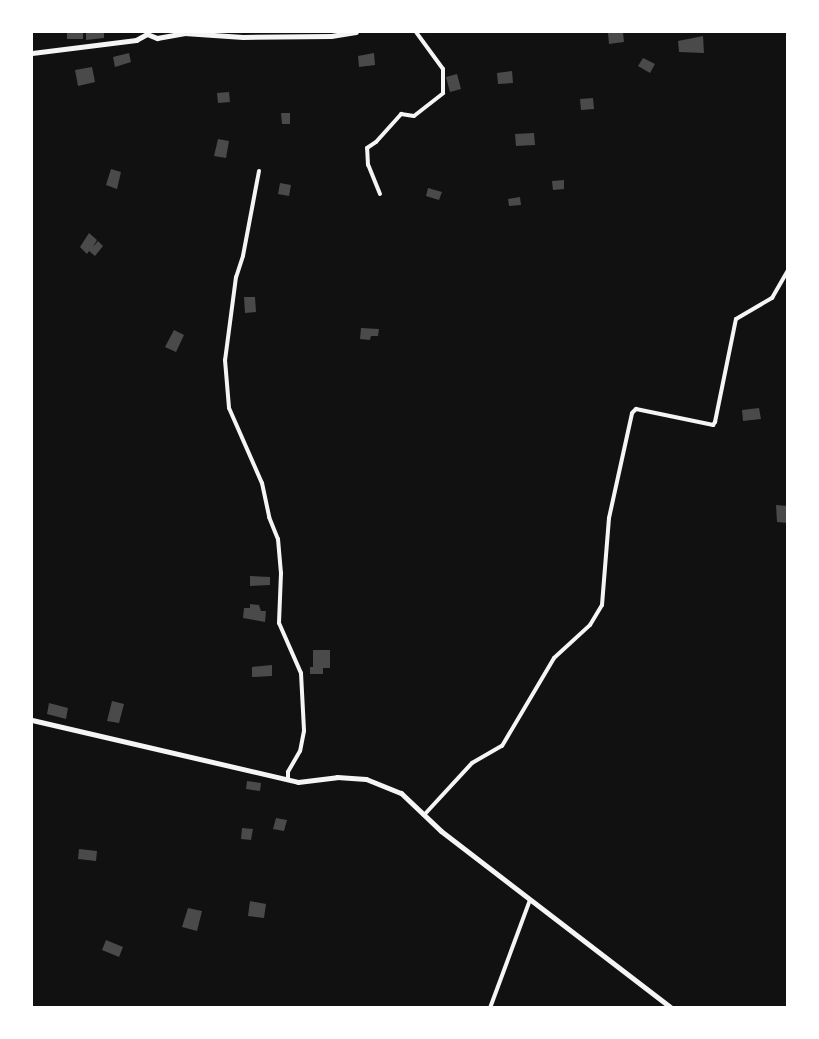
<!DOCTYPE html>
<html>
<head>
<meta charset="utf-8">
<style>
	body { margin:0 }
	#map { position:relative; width:819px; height:1039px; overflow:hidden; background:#111; font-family:"Asap Condensed",sans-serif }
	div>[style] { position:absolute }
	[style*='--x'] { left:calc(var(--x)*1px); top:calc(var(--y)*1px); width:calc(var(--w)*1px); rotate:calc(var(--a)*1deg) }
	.building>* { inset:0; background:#4a4a4a }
	.minor>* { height:4px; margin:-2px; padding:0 2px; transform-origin:2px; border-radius:2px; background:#f5f5f5 }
	.secondary>* { height:5px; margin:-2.5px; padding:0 2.5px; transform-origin:2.5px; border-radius:2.5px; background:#f5f5f5 }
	span { translate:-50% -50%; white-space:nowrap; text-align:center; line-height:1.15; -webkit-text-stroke:4.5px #fff; paint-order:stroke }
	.frame { position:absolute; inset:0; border:33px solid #fff; pointer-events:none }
</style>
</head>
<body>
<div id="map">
	<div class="building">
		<i style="clip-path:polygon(67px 32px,83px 32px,83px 39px,67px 39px)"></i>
		<i style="clip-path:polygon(86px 32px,104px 32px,104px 38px,86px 40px)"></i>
		<i style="clip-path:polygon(623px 32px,624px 42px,609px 44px,608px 33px)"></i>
		<i style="clip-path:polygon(703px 36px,704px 53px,679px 52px,678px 41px)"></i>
		<i style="clip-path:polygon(129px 53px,131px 62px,115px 67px,113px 57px)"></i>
		<i style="clip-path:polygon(374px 53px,375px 65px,359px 67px,358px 56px)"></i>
		<i style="clip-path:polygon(643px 58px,655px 64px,650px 73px,638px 66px)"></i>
		<i style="clip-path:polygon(92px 67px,95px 82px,78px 86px,75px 70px)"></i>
		<i style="clip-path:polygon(512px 71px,513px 83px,498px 84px,497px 73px)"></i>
		<i style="clip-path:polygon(457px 74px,461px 89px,450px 92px,446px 77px)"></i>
		<i style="clip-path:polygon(229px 92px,230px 102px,218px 103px,217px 93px)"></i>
		<i style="clip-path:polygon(593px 98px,594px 109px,581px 110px,580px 99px)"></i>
		<i style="clip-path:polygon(281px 113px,290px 113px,290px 124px,282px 124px)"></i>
		<i style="clip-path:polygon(534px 133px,535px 145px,516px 146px,515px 134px)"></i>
		<i style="clip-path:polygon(218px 139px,229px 141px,226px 158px,214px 156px)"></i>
		<i style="clip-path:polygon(111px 169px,121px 172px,117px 189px,106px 185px)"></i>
		<i style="clip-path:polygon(564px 180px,564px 189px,553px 190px,552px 181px)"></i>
		<i style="clip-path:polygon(280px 183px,291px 185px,289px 196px,278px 194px)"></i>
		<i style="clip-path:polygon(428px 188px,442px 192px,439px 200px,426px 196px)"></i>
		<i style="clip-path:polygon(520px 197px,521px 205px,509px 206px,508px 199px)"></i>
		<i style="clip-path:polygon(89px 233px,97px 240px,93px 247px,98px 241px,103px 246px,95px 256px,89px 251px,87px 254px,80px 247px)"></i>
		<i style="clip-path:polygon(244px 297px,255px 297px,256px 312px,245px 313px)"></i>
		<i style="clip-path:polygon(361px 328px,379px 329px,378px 336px,371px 336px,370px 340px,360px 339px)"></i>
		<i style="clip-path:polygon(174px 330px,184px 335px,176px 352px,165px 347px)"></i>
		<i style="clip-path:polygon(759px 408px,761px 419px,743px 421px,742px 410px)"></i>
		<i style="clip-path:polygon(776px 505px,788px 506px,788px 523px,777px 522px)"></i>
		<i style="clip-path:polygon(250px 576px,270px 577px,270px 585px,250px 586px)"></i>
		<i style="clip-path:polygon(250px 604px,259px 605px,261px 611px,266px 611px,265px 622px,243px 618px,244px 608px,250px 608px)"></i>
		<i style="clip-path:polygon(313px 650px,330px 650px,330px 668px,323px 668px,323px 674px,310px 674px,310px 667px,313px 667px)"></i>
		<i style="clip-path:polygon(272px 665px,272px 676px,252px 677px,252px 667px)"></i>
		<i style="clip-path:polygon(112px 701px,124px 704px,119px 723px,107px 721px)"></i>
		<i style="clip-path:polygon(49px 703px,68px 708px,66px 719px,47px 714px)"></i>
		<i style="clip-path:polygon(247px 781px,261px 783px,260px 791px,246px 789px)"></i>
		<i style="clip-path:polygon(276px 818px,287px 820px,284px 831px,273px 829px)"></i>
		<i style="clip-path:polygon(242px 828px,253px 829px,251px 840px,241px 839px)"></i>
		<i style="clip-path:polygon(79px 849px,97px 851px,96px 861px,78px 859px)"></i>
		<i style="clip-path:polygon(250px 901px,266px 904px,264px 918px,248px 916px)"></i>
		<i style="clip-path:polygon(188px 908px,202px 911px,197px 931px,182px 927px)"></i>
		<i style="clip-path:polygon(106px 940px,123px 947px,119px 957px,102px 950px)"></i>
	</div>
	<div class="minor">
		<i style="--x:259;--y:171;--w:86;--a:100.7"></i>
		<i style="--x:243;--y:256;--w:22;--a:108"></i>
		<i style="--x:236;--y:277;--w:84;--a:97.5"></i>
		<i style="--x:225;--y:360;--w:48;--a:85.2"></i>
		<i style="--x:229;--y:408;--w:82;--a:66.3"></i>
		<i style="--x:262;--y:483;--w:35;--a:78"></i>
		<i style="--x:269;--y:517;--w:24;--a:68"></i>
		<i style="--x:278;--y:539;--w:34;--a:85"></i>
		<i style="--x:281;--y:573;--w:50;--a:92.3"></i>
		<i style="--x:279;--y:623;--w:55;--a:66.3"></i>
		<i style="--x:301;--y:673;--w:58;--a:87"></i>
		<i style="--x:304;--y:731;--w:20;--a:101"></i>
		<i style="--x:300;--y:751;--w:24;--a:120"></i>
		<i style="--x:288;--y:772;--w:7;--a:90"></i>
		<i style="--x:380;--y:194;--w:31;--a:-112"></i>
		<i style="--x:368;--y:165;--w:17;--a:-93"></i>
		<i style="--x:367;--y:148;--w:11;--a:-34"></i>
		<i style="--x:376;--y:142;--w:38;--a:-48"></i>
		<i style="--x:401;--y:114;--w:13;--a:9"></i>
		<i style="--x:414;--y:116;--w:37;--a:-38"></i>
		<i style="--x:443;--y:93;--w:24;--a:-90"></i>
		<i style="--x:443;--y:69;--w:46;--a:-126.1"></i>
		<i style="--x:424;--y:815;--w:71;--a:-47.3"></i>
		<i style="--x:472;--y:763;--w:34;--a:-30"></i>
		<i style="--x:502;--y:746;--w:102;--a:-59.4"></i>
		<i style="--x:554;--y:658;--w:49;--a:-42.5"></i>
		<i style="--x:590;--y:625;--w:23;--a:-59"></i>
		<i style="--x:602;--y:605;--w:87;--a:-85.4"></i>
		<i style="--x:609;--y:518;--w:107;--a:-77.6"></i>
		<i style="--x:632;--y:413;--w:6;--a:-45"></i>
		<i style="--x:636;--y:409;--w:79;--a:11.7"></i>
		<i style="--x:713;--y:425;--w:4;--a:-56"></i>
		<i style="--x:715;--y:422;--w:105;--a:-78.5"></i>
		<i style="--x:736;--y:319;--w:42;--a:-30.3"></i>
		<i style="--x:772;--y:298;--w:32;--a:-60"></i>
		<i style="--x:490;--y:1008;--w:115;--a:-69.7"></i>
	</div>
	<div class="secondary">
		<i style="--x:32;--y:53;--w:105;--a:-7.1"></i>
		<i style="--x:136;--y:40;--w:13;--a:-29"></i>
		<i style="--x:147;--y:34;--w:11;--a:22"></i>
		<i style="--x:157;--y:38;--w:27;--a:-10"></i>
		<i style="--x:184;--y:33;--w:59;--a:3.9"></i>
		<i style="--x:243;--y:37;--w:88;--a:-0.7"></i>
		<i style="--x:331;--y:36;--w:25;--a:-9"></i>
		<i style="--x:32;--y:720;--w:273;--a:13.1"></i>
		<i style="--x:298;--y:782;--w:39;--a:-7"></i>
		<i style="--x:337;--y:777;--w:29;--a:4"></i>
		<i style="--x:366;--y:779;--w:38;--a:22"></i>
		<i style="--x:401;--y:793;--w:55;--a:43.5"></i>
		<i style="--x:441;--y:831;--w:291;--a:37.5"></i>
	</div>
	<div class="frame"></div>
</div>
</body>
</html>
